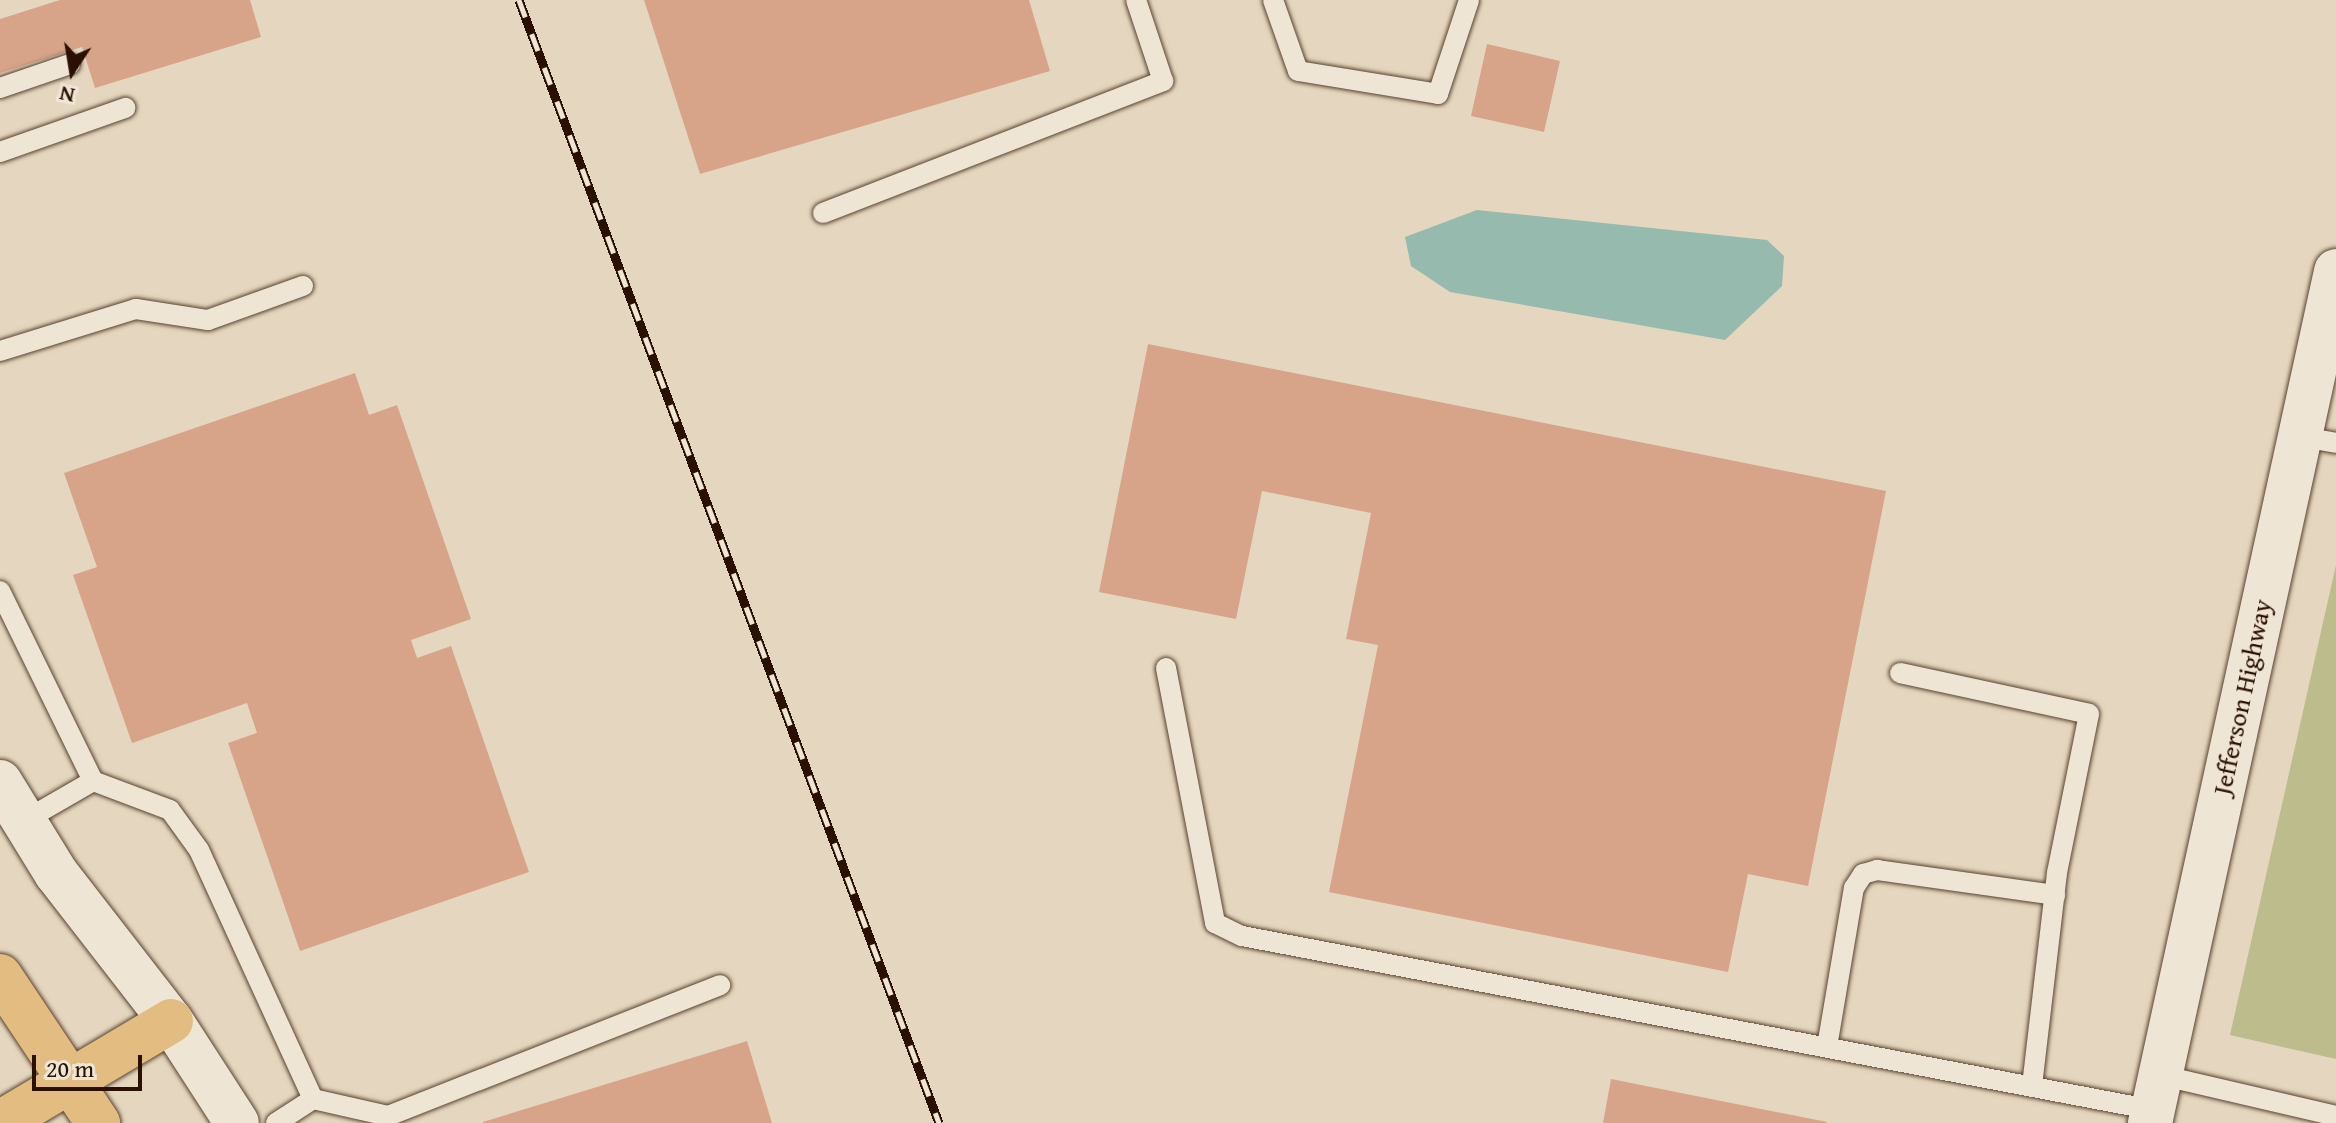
<!DOCTYPE html>
<html>
<head>
<meta charset="utf-8">
<style>
	body { margin:0 }
	#map { position:relative; width:2336px; height:1123px; overflow:hidden; background:#e5d7bf; font-family:"Gentium Book Plus",serif }
	div>[style] { position:absolute }
	[style*='--x'] { left:calc(var(--x)*1px); top:calc(var(--y)*1px); width:calc(var(--w)*1px); rotate:calc(var(--a)*1deg) }
	.green>* { inset:0; background:#bcbc8c }
	.water>* { inset:0; background:#96baae }
	.building>* { inset:0; background:#d7a489 }
	.roads { filter:drop-shadow(0 0 2px #594230) drop-shadow(0 0 2px #594230) }
	.lane>* { height:20px; margin:-10px; padding:0 10px; transform-origin:10px; border-radius:10px; background:#eee5d5 }
	.secondary>* { height:44px; margin:-22px; padding:0 22px; transform-origin:22px; border-radius:22px; background:#eee5d5 }
	.highway>* { height:44px; margin:-22px; padding:0 22px; transform-origin:22px; border-radius:22px; background:#e2bc80 }
	.rail>* { height:9px; margin-top:-4.5px; transform-origin:0; background:repeating-linear-gradient(90deg,#eee5d5 0 18px,#2a1000 0 36px); box-sizing:border-box; border-block:2px solid #2a1000 }
	span { translate:-50% -50%; white-space:nowrap; text-align:center; line-height:1.15; -webkit-text-stroke:8px #eee5d5; paint-order:stroke }
	.street-label { font-size:26px; color:#2a1000 }
	.north { position:absolute; left:32px; top:32px; width:80px; height:80px; -webkit-text-stroke:6px #eee5d5; paint-order:stroke; rotate:192deg; font-size:22px; font-weight:700; line-height:32px; text-align:center; color:#2a1000 }
	.north::after { content:''; display:block; margin:auto; width:28px; height:36px; background:#2a1000; clip-path:polygon(50% 0,100% 100%,50% 72%,0 100%) }
	.scale { position:absolute; left:32px; top:1055px; width:110px; height:36px; box-sizing:border-box; border:4px solid #2a1000; border-top:0; padding-left:10px; font-size:24px; line-height:28px; white-space:nowrap; color:#2a1000; -webkit-text-stroke:6px #eee5d5; paint-order:stroke }
</style>
</head>
<body>
<div id="map">
	<div class="green">
		<i style="clip-path:polygon(2336px 565px,2336px 1059px,2230px 1035px)"></i>
	</div>
	<div class="water">
		<i style="clip-path:polygon(1477px 210px,1767px 240px,1784px 256px,1782px 286px,1725px 340px,1450px 292px,1411px 266px,1405px 237px)"></i>
	</div>
	<div class="building">
		<i style="clip-path:polygon(60px 0,250px 0,261px 37px,95px 88px,82px 47px,0 73px,0 19px)"></i>
		<i style="clip-path:polygon(644px 0,1029px 0,1050px 71px,700px 174px)"></i>
		<i style="clip-path:polygon(1487px 44px,1560px 61px,1544px 132px,1471px 116px)"></i>
		<i style="clip-path:polygon(1148px 344px,1886px 491px,1808px 886px,1748px 874px,1728px 972px,1329px 892px,1378px 645px,1346px 639px,1371px 513px,1262px 491px,1236px 619px,1099px 592px)"></i>
		<i style="clip-path:polygon(355px 373px,369px 415px,397px 405px,471px 619px,411px 640px,417px 658px,451px 646px,529px 872px,300px 951px,228px 743px,257px 733px,247px 703px,132px 743px,73px 575px,97px 567px,64px 473px)"></i>
		<i style="clip-path:polygon(747px 1041px,772px 1123px,483px 1123px,483px 1122px)"></i>
		<i style="clip-path:polygon(1611px 1079px,1827px 1122px,1827px 1123px,1603px 1123px)"></i>
	</div>
	<div class="roads">
		<div class="lane">
			<i style="--x:1273;--y:0;--w:75;--a:70.6"></i>
			<i style="--x:1298;--y:71;--w:142;--a:9.3"></i>
			<i style="--x:1438;--y:94;--w:99;--a:-71.7"></i>
			<i style="--x:0;--y:88;--w:74;--a:-18.9"></i>
			<i style="--x:0;--y:152;--w:133;--a:-19.4"></i>
			<i style="--x:823;--y:213;--w:365;--a:-21.2"></i>
			<i style="--x:1163;--y:81;--w:85;--a:-108.4"></i>
			<i style="--x:0;--y:351;--w:142;--a:-17.2"></i>
			<i style="--x:136;--y:309;--w:73;--a:8.7"></i>
			<i style="--x:208;--y:320;--w:101;--a:-19.7"></i>
			<i style="--x:2297;--y:436;--w:40;--a:10"></i>
			<i style="--x:0;--y:591;--w:212;--a:63.9"></i>
			<i style="--x:93;--y:781;--w:82;--a:20.6"></i>
			<i style="--x:170;--y:810;--w:49;--a:54.1"></i>
			<i style="--x:199;--y:850;--w:274;--a:65.4"></i>
			<i style="--x:313;--y:1099;--w:77;--a:12.8"></i>
			<i style="--x:388;--y:1116;--w:357;--a:-21.5"></i>
			<i style="--x:1166;--y:668;--w:260;--a:79.1"></i>
			<i style="--x:1215;--y:923;--w:30;--a:26"></i>
			<i style="--x:1242;--y:936;--w:927;--a:10.81"></i>
			<i style="--x:1900;--y:673;--w:193;--a:12.2"></i>
			<i style="--x:2089;--y:714;--w:162;--a:101.4"></i>
			<i style="--x:2057;--y:873;--w:214;--a:96.7"></i>
			<i style="--x:22;--y:822;--w:82;--a:-30"></i>
			<i style="--x:1827;--y:1047;--w:161;--a:-80.4"></i>
			<i style="--x:1854;--y:888;--w:17;--a:-57"></i>
			<i style="--x:1863;--y:874;--w:15;--a:-16"></i>
			<i style="--x:1877;--y:870;--w:180;--a:8"></i>
			<i style="--x:2160;--y:1075;--w:181;--a:13.1"></i>
			<i style="--x:276;--y:1123;--w:44;--a:-33"></i>
		</div>
		<div class="secondary">
			<i style="--x:0;--y:782;--w:107;--a:58.4"></i>
			<i style="--x:56;--y:873;--w:187;--a:52.2"></i>
			<i style="--x:171;--y:1021;--w:121;--a:57.1"></i>
			<i style="--x:2150;--y:1123;--w:872;--a:-77.68"></i>
		</div>
		<div class="highway">
			<i style="--x:0;--y:976;--w:177;--a:56.3"></i>
			<i style="--x:0;--y:1123;--w:199;--a:-30.8"></i>
		</div>
	</div>
	<div class="rail">
		<i style="--x:519;--y:0;--w:1199;--a:69.49"></i>
	</div>
	<div class="street-label">
		<span style="left:2242px;top:697px;rotate:-78deg">Jefferson Highway</span>
	</div>
	<div class="north">N</div>
	<div class="scale">20 m</div>
</div>
</body>
</html>
